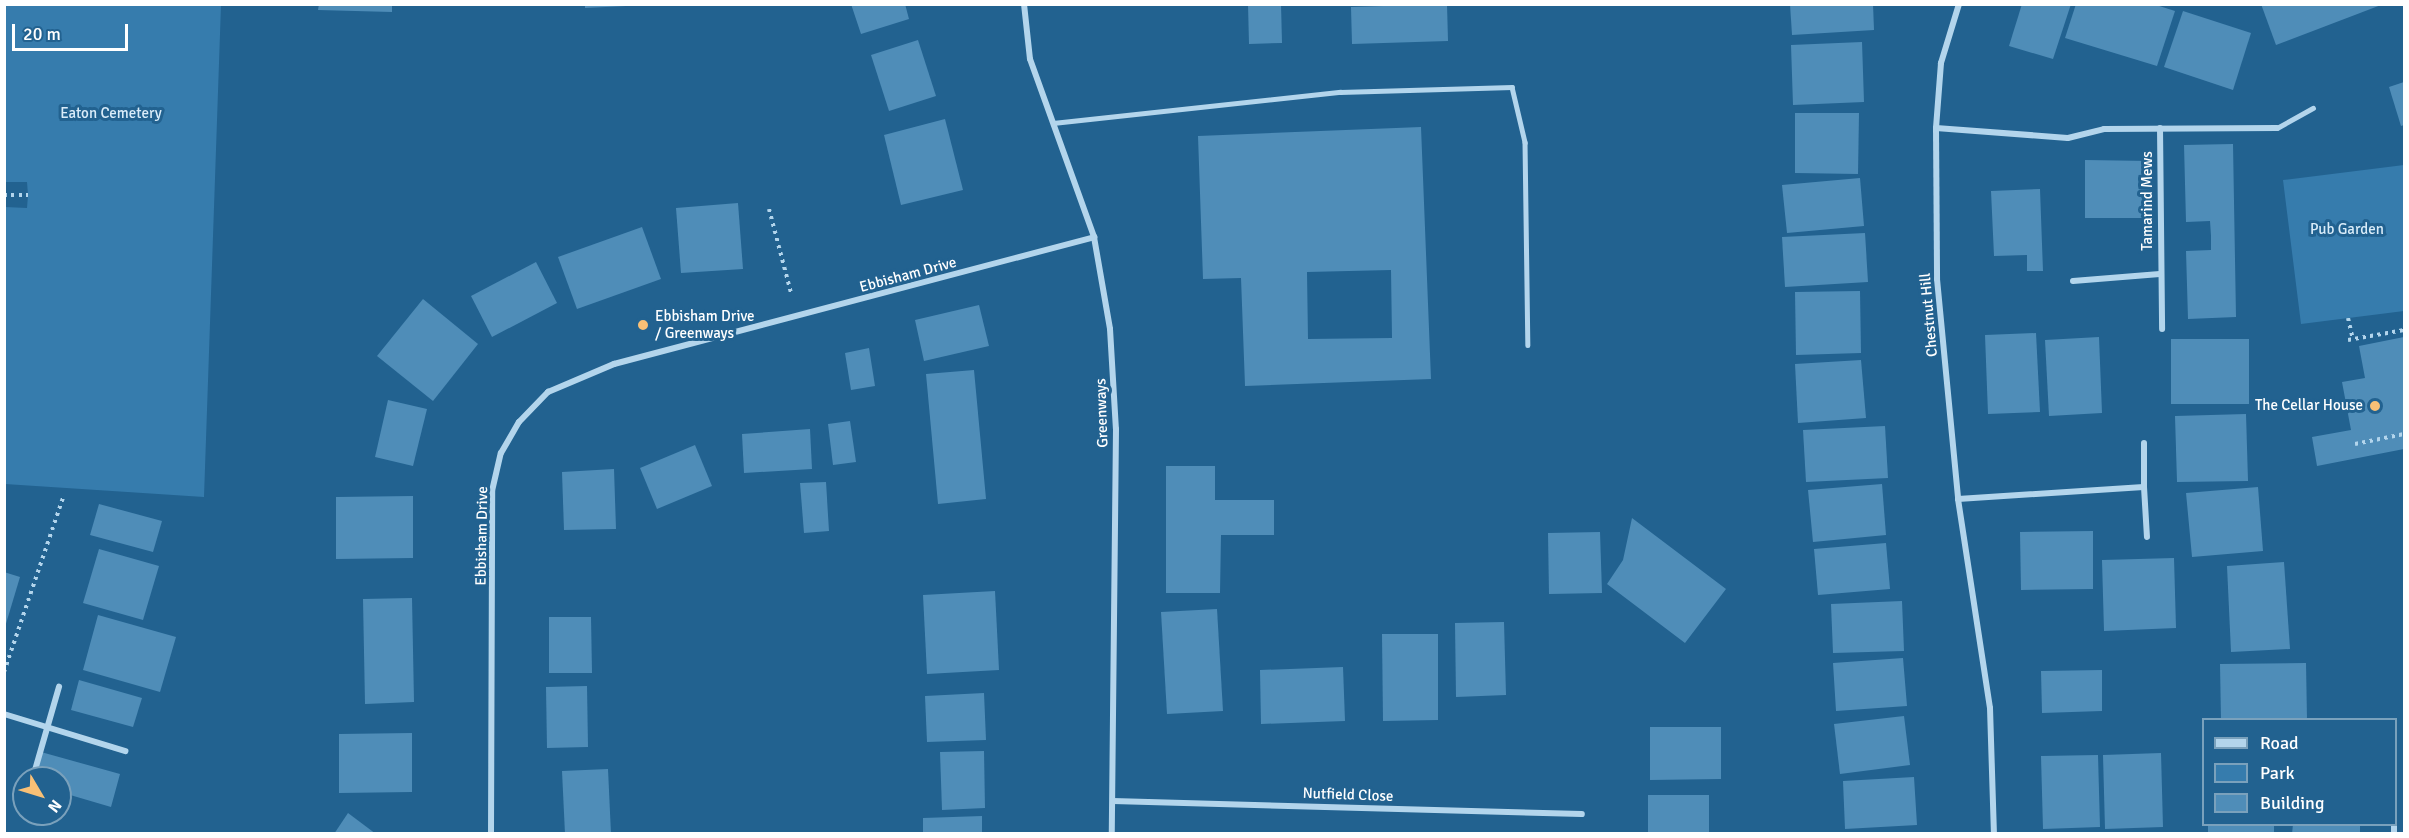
<!DOCTYPE html>
<html>
<head>
<meta charset="utf-8">
<style>
	body { margin:0 }
	#map { position:relative; width:2409px; height:838px; overflow:hidden; background:#226290; font-family:Signika,sans-serif }
	div>[style] { position:absolute }
	[style*='--x'] { left:calc(var(--x)*1px); top:calc(var(--y)*1px); width:calc(var(--w)*1px); rotate:calc(var(--a)*1deg) }
	.green>* { inset:0; background:#367cad }
	.building>* { inset:0; background:#4f8db8 }
	.path>* { height:4px; margin-top:-2px; transform-origin:0; background:repeating-linear-gradient(90deg,#b3d5ec 0 3px,transparent 0 7.5px) }
	.service>* { height:4.5px; margin:-2.25px; padding:0 2.25px; transform-origin:2.25px; border-radius:2.25px; background:#b3d5ec }
	.minor>* { height:6px; margin:-3px; padding:0 3px; transform-origin:3px; border-radius:3px; background:#b3d5ec }
	.dots>* { width:16px; height:16px; translate:-50% -50%; box-sizing:border-box; border:3px solid #226290; border-radius:50% }
	span { translate:-50% -50%; white-space:nowrap; text-align:center; line-height:1.15; -webkit-text-stroke:6px #226290; paint-order:stroke }
	.park-label { font-size:15px; color:#d9ecf9 }
	.street-label { font-size:15px; color:#fff }
	.poi-label { font-size:15px; color:#fff }
	.left { translate:0 -50%; text-align:left }
	.right { translate:-100% -50%; text-align:right }
	.frame { position:absolute; inset:0; border:6px solid #fff; pointer-events:none }
	.legend { position:absolute; left:2202px; top:718px; width:195px; height:108px; box-sizing:border-box; background:#226290; border:2px solid #7aa1bc; margin:0; padding:8px 10px; list-style:none; font-size:18px; color:#fff }
	.legend li { display:flex; align-items:center; gap:12px; height:30px }
	.legend b { width:30px; border:2px solid #7aa1bc }
	.north { position:absolute; left:12px; top:766px; width:60px; height:60px; box-sizing:border-box; background:#226290; border:2px solid #7aa1bc; border-radius:50%; rotate:128deg; font-size:16px; font-weight:700; line-height:24px; text-align:center; color:#fff }
	.north::after { content:''; display:block; margin:auto; width:21px; height:27px; background:#f8c076; clip-path:polygon(50% 0,100% 100%,50% 72%,0 100%) }
	.scale { position:absolute; left:12px; top:24px; width:116px; height:27px; box-sizing:border-box; border:3px solid #fff; border-top:0; padding-left:8px; font-size:18px; line-height:21px; white-space:nowrap; color:#fff; -webkit-text-stroke:4px #226290; paint-order:stroke }
</style>
</head>
<body>
<div id="map">
	<div class="green">
		<i style="clip-path:polygon(4px 5px,221px 5px,204px 497px,5px 484px,5px 207px,27px 208px,28px 195px,27px 182px,5px 182px)"></i>
		<i style="clip-path:polygon(2404px 165px,2404px 311px,2301px 324px,2283px 180px)"></i>
	</div>
	<div class="building">
		<i style="clip-path:polygon(319px 4px,392px 4px,392px 12px,318px 10px)"></i>
		<i style="clip-path:polygon(585px 4px,626px 4px,626px 6px,585px 8px)"></i>
		<i style="clip-path:polygon(851px 4px,905px 4px,909px 19px,861px 34px)"></i>
		<i style="clip-path:polygon(1248px 4px,1281px 4px,1282px 43px,1249px 44px)"></i>
		<i style="clip-path:polygon(1447px 4px,1448px 41px,1352px 44px,1351px 7px)"></i>
		<i style="clip-path:polygon(1790px 4px,1873px 4px,1874px 30px,1792px 35px)"></i>
		<i style="clip-path:polygon(2022px 4px,2071px 4px,2053px 59px,2009px 46px)"></i>
		<i style="clip-path:polygon(2076px 4px,2153px 4px,2175px 11px,2157px 66px,2065px 38px)"></i>
		<i style="clip-path:polygon(2261px 4px,2381px 4px,2381px 5px,2276px 45px)"></i>
		<i style="clip-path:polygon(2183px 11px,2251px 33px,2233px 90px,2164px 67px)"></i>
		<i style="clip-path:polygon(918px 40px,936px 96px,889px 111px,871px 55px)"></i>
		<i style="clip-path:polygon(1862px 42px,1864px 102px,1793px 105px,1791px 45px)"></i>
		<i style="clip-path:polygon(2404px 82px,2404px 125px,2401px 126px,2389px 87px)"></i>
		<i style="clip-path:polygon(1795px 113px,1859px 113px,1858px 174px,1795px 173px)"></i>
		<i style="clip-path:polygon(945px 119px,963px 190px,901px 205px,884px 135px)"></i>
		<i style="clip-path:polygon(evenodd,1421px 127px,1431px 379px,1245px 386px,1241px 278px,1203px 279px,1198px 136px,1421px 127px,1391px 270px,1392px 338px,1308px 339px,1307px 272px,1391px 270px)"></i>
		<i style="clip-path:polygon(2233px 144px,2236px 317px,2188px 319px,2186px 251px,2211px 250px,2211px 236px,2210px 221px,2186px 222px,2184px 145px)"></i>
		<i style="clip-path:polygon(2085px 160px,2150px 161px,2150px 218px,2085px 218px)"></i>
		<i style="clip-path:polygon(1860px 178px,1864px 226px,1787px 233px,1782px 185px)"></i>
		<i style="clip-path:polygon(2040px 189px,2043px 271px,2027px 271px,2027px 255px,1994px 256px,1991px 191px)"></i>
		<i style="clip-path:polygon(738px 203px,743px 269px,681px 273px,676px 208px)"></i>
		<i style="clip-path:polygon(642px 227px,661px 279px,577px 309px,558px 257px)"></i>
		<i style="clip-path:polygon(1865px 233px,1868px 282px,1785px 287px,1782px 237px)"></i>
		<i style="clip-path:polygon(536px 262px,557px 303px,492px 337px,471px 296px)"></i>
		<i style="clip-path:polygon(1860px 291px,1861px 353px,1796px 355px,1795px 292px)"></i>
		<i style="clip-path:polygon(423px 299px,478px 344px,433px 401px,377px 356px)"></i>
		<i style="clip-path:polygon(979px 305px,989px 346px,924px 361px,915px 320px)"></i>
		<i style="clip-path:polygon(2036px 333px,2040px 412px,1988px 414px,1985px 335px)"></i>
		<i style="clip-path:polygon(2099px 337px,2102px 413px,2049px 416px,2045px 340px)"></i>
		<i style="clip-path:polygon(2404px 337px,2404px 449px,2317px 466px,2312px 437px,2351px 430px,2342px 382px,2365px 378px,2359px 346px)"></i>
		<i style="clip-path:polygon(2171px 339px,2249px 339px,2249px 404px,2171px 404px)"></i>
		<i style="clip-path:polygon(869px 348px,875px 386px,851px 390px,845px 353px)"></i>
		<i style="clip-path:polygon(1861px 360px,1866px 418px,1798px 423px,1795px 364px)"></i>
		<i style="clip-path:polygon(974px 370px,986px 499px,938px 504px,926px 374px)"></i>
		<i style="clip-path:polygon(388px 400px,427px 409px,413px 466px,375px 457px)"></i>
		<i style="clip-path:polygon(2246px 414px,2248px 481px,2177px 482px,2175px 416px)"></i>
		<i style="clip-path:polygon(850px 421px,856px 462px,833px 465px,828px 424px)"></i>
		<i style="clip-path:polygon(1885px 426px,1888px 478px,1806px 482px,1803px 430px)"></i>
		<i style="clip-path:polygon(810px 429px,812px 469px,744px 473px,742px 434px)"></i>
		<i style="clip-path:polygon(695px 445px,712px 486px,657px 509px,640px 468px)"></i>
		<i style="clip-path:polygon(1166px 466px,1215px 466px,1215px 500px,1274px 500px,1274px 535px,1221px 535px,1220px 593px,1166px 593px)"></i>
		<i style="clip-path:polygon(614px 469px,616px 529px,564px 530px,562px 472px)"></i>
		<i style="clip-path:polygon(826px 482px,829px 531px,804px 533px,800px 483px)"></i>
		<i style="clip-path:polygon(1882px 484px,1886px 535px,1813px 542px,1808px 490px)"></i>
		<i style="clip-path:polygon(2258px 487px,2263px 551px,2192px 557px,2186px 493px)"></i>
		<i style="clip-path:polygon(413px 496px,413px 558px,336px 559px,336px 497px)"></i>
		<i style="clip-path:polygon(99px 504px,162px 521px,153px 552px,90px 535px)"></i>
		<i style="clip-path:polygon(1632px 518px,1726px 589px,1685px 643px,1607px 584px,1623px 560px)"></i>
		<i style="clip-path:polygon(2093px 531px,2093px 589px,2021px 590px,2020px 532px)"></i>
		<i style="clip-path:polygon(1600px 532px,1602px 593px,1549px 594px,1548px 533px)"></i>
		<i style="clip-path:polygon(1886px 543px,1890px 589px,1818px 595px,1814px 549px)"></i>
		<i style="clip-path:polygon(99px 549px,159px 566px,143px 620px,83px 603px)"></i>
		<i style="clip-path:polygon(2174px 558px,2176px 628px,2104px 631px,2102px 560px)"></i>
		<i style="clip-path:polygon(2284px 562px,2290px 649px,2231px 652px,2227px 566px)"></i>
		<i style="clip-path:polygon(4px 572px,20px 577px,5px 627px,4px 627px)"></i>
		<i style="clip-path:polygon(995px 591px,999px 670px,927px 674px,923px 595px)"></i>
		<i style="clip-path:polygon(412px 598px,414px 702px,365px 704px,363px 599px)"></i>
		<i style="clip-path:polygon(1902px 601px,1904px 651px,1833px 653px,1831px 604px)"></i>
		<i style="clip-path:polygon(1217px 609px,1223px 711px,1167px 714px,1161px 612px)"></i>
		<i style="clip-path:polygon(98px 615px,176px 637px,160px 692px,83px 670px)"></i>
		<i style="clip-path:polygon(549px 617px,591px 617px,592px 673px,549px 673px)"></i>
		<i style="clip-path:polygon(1504px 622px,1506px 695px,1456px 697px,1455px 623px)"></i>
		<i style="clip-path:polygon(1382px 634px,1438px 634px,1438px 720px,1383px 721px)"></i>
		<i style="clip-path:polygon(1903px 658px,1907px 706px,1836px 711px,1833px 663px)"></i>
		<i style="clip-path:polygon(2306px 663px,2307px 720px,2221px 720px,2220px 664px)"></i>
		<i style="clip-path:polygon(1343px 667px,1345px 721px,1261px 724px,1260px 670px)"></i>
		<i style="clip-path:polygon(2102px 670px,2102px 711px,2042px 713px,2041px 671px)"></i>
		<i style="clip-path:polygon(79px 680px,142px 698px,133px 727px,71px 710px)"></i>
		<i style="clip-path:polygon(587px 686px,588px 747px,547px 748px,546px 687px)"></i>
		<i style="clip-path:polygon(984px 693px,986px 740px,927px 742px,925px 696px)"></i>
		<i style="clip-path:polygon(1904px 716px,1910px 765px,1840px 774px,1834px 724px)"></i>
		<i style="clip-path:polygon(1650px 727px,1721px 727px,1721px 779px,1650px 780px)"></i>
		<i style="clip-path:polygon(412px 733px,412px 792px,339px 793px,339px 734px)"></i>
		<i style="clip-path:polygon(984px 751px,985px 808px,942px 810px,940px 752px)"></i>
		<i style="clip-path:polygon(41px 752px,120px 774px,111px 807px,60px 792px,60px 778px,34px 778px)"></i>
		<i style="clip-path:polygon(2161px 753px,2163px 827px,2105px 829px,2103px 755px)"></i>
		<i style="clip-path:polygon(2098px 755px,2100px 827px,2043px 829px,2041px 756px)"></i>
		<i style="clip-path:polygon(608px 769px,611px 834px,565px 834px,562px 771px)"></i>
		<i style="clip-path:polygon(1914px 777px,1917px 825px,1845px 829px,1843px 781px)"></i>
		<i style="clip-path:polygon(1648px 795px,1709px 795px,1709px 834px,1648px 834px)"></i>
		<i style="clip-path:polygon(348px 813px,376px 834px,334px 834px)"></i>
		<i style="clip-path:polygon(982px 816px,982px 834px,923px 834px,923px 818px)"></i>
		<i style="clip-path:polygon(2208px 824px,2274px 824px,2274px 834px,2208px 834px)"></i>
		<i style="clip-path:polygon(2293px 824px,2360px 824px,2360px 834px,2292px 834px)"></i>
	</div>
	<div class="path">
		<i style="--x:4;--y:195;--w:24;--a:0"></i>
		<i style="--x:769;--y:209;--w:87;--a:75.3"></i>
		<i style="--x:2348;--y:318;--w:22;--a:77"></i>
		<i style="--x:2348;--y:340;--w:57;--a:-10.1"></i>
		<i style="--x:2355;--y:444;--w:50;--a:-11.5"></i>
		<i style="--x:4;--y:672;--w:187;--a:-71.3"></i>
	</div>
	<div class="service">
		<i style="--x:1053;--y:123;--w:289;--a:-6.2"></i>
		<i style="--x:1340;--y:92;--w:172;--a:-1.7"></i>
		<i style="--x:1512;--y:87;--w:57;--a:76.7"></i>
		<i style="--x:1525;--y:142;--w:203;--a:89.2"></i>
		<i style="--x:2277;--y:128;--w:41;--a:-29.1"></i>
	</div>
	<div class="minor">
		<i style="--x:1024;--y:4;--w:55;--a:83.8"></i>
		<i style="--x:1030;--y:59;--w:189;--a:70.2"></i>
		<i style="--x:1094;--y:237;--w:93;--a:80.1"></i>
		<i style="--x:1110;--y:329;--w:100;--a:86.6"></i>
		<i style="--x:1116;--y:429;--w:405;--a:90.6"></i>
		<i style="--x:1959;--y:4;--w:62;--a:107"></i>
		<i style="--x:1941;--y:63;--w:65;--a:94.4"></i>
		<i style="--x:1936;--y:128;--w:151;--a:89.6"></i>
		<i style="--x:1937;--y:279;--w:221;--a:84.5"></i>
		<i style="--x:1958;--y:499;--w:211;--a:81.3"></i>
		<i style="--x:1990;--y:708;--w:126;--a:88.2"></i>
		<i style="--x:1936;--y:128;--w:132;--a:4.3"></i>
		<i style="--x:2068;--y:138;--w:37;--a:-14"></i>
		<i style="--x:2104;--y:129;--w:173;--a:-0.3"></i>
		<i style="--x:2160;--y:128;--w:201;--a:89.4"></i>
		<i style="--x:2073;--y:281;--w:87;--a:-4.6"></i>
		<i style="--x:2144;--y:487;--w:44;--a:-90"></i>
		<i style="--x:1958;--y:499;--w:186;--a:-3.7"></i>
		<i style="--x:2144;--y:487;--w:50;--a:86.6"></i>
		<i style="--x:4;--y:714;--w:127;--a:17"></i>
		<i style="--x:33;--y:777;--w:94;--a:-73.9"></i>
		<i style="--x:1113;--y:801;--w:469;--a:1.6"></i>
		<i style="--x:2394;--y:824;--w:10;--a:90"></i>
		<i style="--x:491;--y:834;--w:343;--a:-89.8"></i>
		<i style="--x:492;--y:491;--w:39;--a:-77"></i>
		<i style="--x:501;--y:453;--w:36;--a:-60"></i>
		<i style="--x:519;--y:422;--w:42;--a:-46"></i>
		<i style="--x:548;--y:392;--w:72;--a:-23"></i>
		<i style="--x:614;--y:364;--w:497;--a:-14.8"></i>
	</div>
	<div class="dots">
		<i style="left:643px;top:325px;background:#f8c076"></i>
		<i style="left:2375px;top:406px;background:#f8c076"></i>
	</div>
	<div class="park-label">
		<span style="left:111px;top:114px">Eaton Cemetery</span>
		<span style="left:2347px;top:230px">Pub Garden</span>
	</div>
	<div class="street-label">
		<span style="left:2148px;top:201px;rotate:-90deg">Tamarind Mews</span>
		<span style="left:908px;top:275px;rotate:-15deg">Ebbisham Drive</span>
		<span style="left:1929px;top:315px;rotate:-95deg">Chestnut Hill</span>
		<span style="left:1102px;top:413px;rotate:-92deg">Greenways</span>
		<span style="left:482px;top:536px;rotate:-89deg">Ebbisham Drive</span>
		<span style="left:1348px;top:795px;rotate:2deg">Nutfield Close</span>
	</div>
	<div class="poi-label">
		<span class="left" style="left:655px;top:325px">Ebbisham Drive<br>/ Greenways</span>
		<span class="right" style="left:2363px;top:406px">The Cellar House</span>
	</div>
	<div class="frame"></div>
	<ul class="legend">
	<li><b style="height:8px;background:#b3d5ec"></b>Road</li>
	<li><b style="height:16px;background:#367cad"></b>Park</li>
	<li><b style="height:16px;background:#4f8db8"></b>Building</li>
	</ul>
	<div class="north">N</div>
	<div class="scale">20 m</div>
</div>
</body>
</html>
